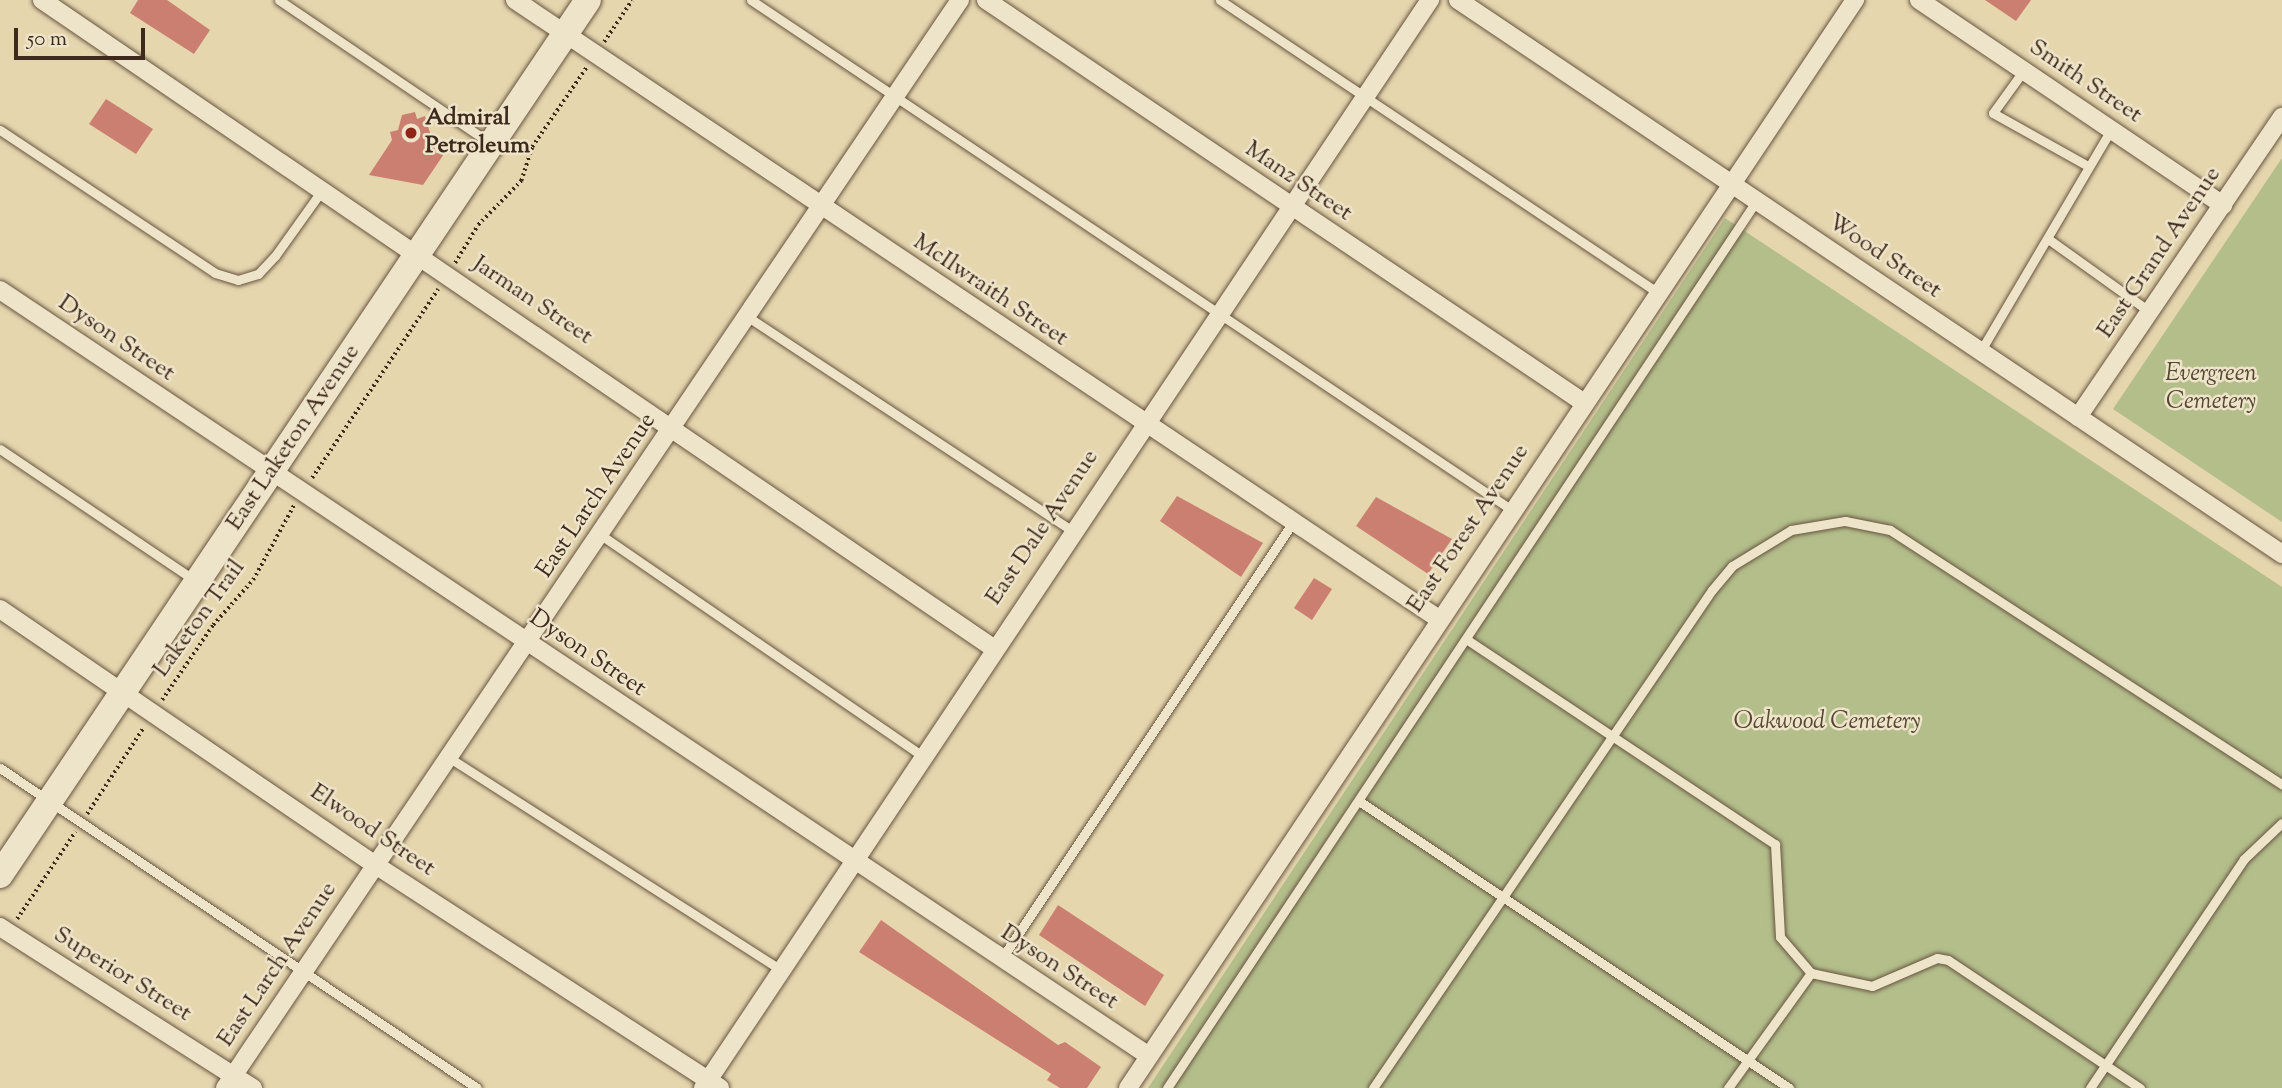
<!DOCTYPE html>
<html>
<head>
<meta charset="utf-8">
<style>
	body { margin:0 }
	#map { position:relative; width:2282px; height:1088px; overflow:hidden; background:#e5d6ae; font-family:"Sorts Mill Goudy",serif }
	div>[style] { position:absolute }
	[style*='--x'] { left:calc(var(--x)*1px); top:calc(var(--y)*1px); width:calc(var(--w)*1px); rotate:calc(var(--a)*1deg) }
	.green>* { inset:0; background:#b3be8b }
	.building>* { inset:0; background:#cb7f70 }
	.path>* { height:3.5px; margin-top:-1.75px; transform-origin:0; background:repeating-linear-gradient(90deg,#3e2a1c 0 2px,transparent 0 5.5px) }
	.roads { filter:drop-shadow(0 0 2px #685540) drop-shadow(0 0 2px #685540) }
	.service>* { height:9px; margin:-4.5px; padding:0 4.5px; transform-origin:4.5px; border-radius:4.5px; background:#eee4ca }
	.minor>* { height:18px; margin:-9px; padding:0 9px; transform-origin:9px; border-radius:9px; background:#eee4ca }
	.secondary>* { height:26px; margin:-13px; padding:0 13px; transform-origin:13px; border-radius:13px; background:#eee4ca }
	.dots>* { width:19px; height:19px; translate:-50% -50%; box-sizing:border-box; border:4px solid #eee4ca; border-radius:50% }
	span { translate:-50% -50%; white-space:nowrap; text-align:center; line-height:1.15; -webkit-text-stroke:5px #eee4ca; paint-order:stroke }
	.street-label { font-size:24px; color:#3e2a1c }
	.poi-label { font-size:24px; color:#3e2a1c; font-weight:700 }
	.left { translate:0 -50%; text-align:left }
	.park-label { font-size:24px; color:#554832; font-style:italic }
	.scale { position:absolute; left:14px; top:28px; width:131px; height:32px; box-sizing:border-box; border:4px solid #3e2a1c; border-top:0; padding-left:9px; font-size:21px; line-height:24px; white-space:nowrap; color:#3e2a1c; -webkit-text-stroke:5px #eee4ca; paint-order:stroke }
</style>
</head>
<body>
<div id="map">
	<div class="green">
		<i style="clip-path:polygon(2282px 158px,2282px 522px,2113px 409px)"></i>
		<i style="clip-path:polygon(1725px 218px,2282px 587px,2282px 1088px,1148px 1088px)"></i>
	</div>
	<div class="building">
		<i style="clip-path:polygon(138px 0,167px 0,210px 30px,194px 54px,130px 13px)"></i>
		<i style="clip-path:polygon(1985px 0,2031px 0,2016px 21px)"></i>
		<i style="clip-path:polygon(106px 99px,153px 129px,136px 154px,89px 124px)"></i>
		<i style="clip-path:polygon(415px 112px,417px 119px,425px 116px,436px 153px,444px 154px,423px 185px,369px 175px,392px 140px,390px 132px,398px 130px,402px 115px)"></i>
		<i style="clip-path:polygon(1177px 496px,1263px 543px,1241px 577px,1160px 521px)"></i>
		<i style="clip-path:polygon(1376px 497px,1452px 539px,1428px 574px,1356px 526px)"></i>
		<i style="clip-path:polygon(1314px 578px,1332px 589px,1312px 620px,1294px 608px)"></i>
		<i style="clip-path:polygon(1058px 905px,1164px 975px,1145px 1006px,1039px 935px)"></i>
		<i style="clip-path:polygon(881px 920px,1058px 1045px,1065px 1042px,1101px 1067px,1087px 1088px,1060px 1088px,1047px 1080px,1051px 1074px,859px 952px)"></i>
	</div>
	<div class="path">
		<i style="--x:604;--y:42;--w:50;--a:-56.3"></i>
		<i style="--x:455;--y:263;--w:44;--a:-58.8"></i>
		<i style="--x:478;--y:225;--w:62;--a:-45.7"></i>
		<i style="--x:521;--y:181;--w:36;--a:-72"></i>
		<i style="--x:532;--y:147;--w:96;--a:-55.6"></i>
		<i style="--x:312;--y:478;--w:227;--a:-56.3"></i>
		<i style="--x:162;--y:700;--w:91;--a:-55.8"></i>
		<i style="--x:213;--y:625;--w:60;--a:-48.4"></i>
		<i style="--x:253;--y:580;--w:85;--a:-61.3"></i>
		<i style="--x:87;--y:814;--w:104;--a:-56.8"></i>
		<i style="--x:17;--y:919;--w:105;--a:-56.3"></i>
	</div>
	<div class="roads">
		<div class="service">
			<i style="--x:279;--y:0;--w:254;--a:34.1"></i>
			<i style="--x:751;--y:0;--w:916;--a:33.83"></i>
			<i style="--x:1220;--y:0;--w:526;--a:33.75"></i>
			<i style="--x:2024;--y:70;--w:53;--a:125.8"></i>
			<i style="--x:1993;--y:113;--w:109;--a:29.2"></i>
			<i style="--x:0;--y:130;--w:258;--a:33.6"></i>
			<i style="--x:215;--y:273;--w:24;--a:17"></i>
			<i style="--x:238;--y:280;--w:21;--a:-17"></i>
			<i style="--x:258;--y:274;--w:25;--a:-47"></i>
			<i style="--x:275;--y:256;--w:81;--a:-54.5"></i>
			<i style="--x:2051;--y:241;--w:122;--a:35.6"></i>
			<i style="--x:748;--y:317;--w:387;--a:33.4"></i>
			<i style="--x:1980;--y:352;--w:258;--a:-59.5"></i>
			<i style="--x:0;--y:449;--w:236;--a:34"></i>
			<i style="--x:601;--y:535;--w:391;--a:34.5"></i>
			<i style="--x:1466;--y:639;--w:371;--a:33.6"></i>
			<i style="--x:1775;--y:844;--w:93;--a:86.9"></i>
			<i style="--x:1780;--y:937;--w:48;--a:49.3"></i>
			<i style="--x:1811;--y:973;--w:62;--a:12"></i>
			<i style="--x:1872;--y:986;--w:71;--a:-23.3"></i>
			<i style="--x:1937;--y:958;--w:11;--a:10"></i>
			<i style="--x:1948;--y:960;--w:231;--a:33.7"></i>
			<i style="--x:448;--y:757;--w:397;--a:32.6"></i>
			<i style="--x:0;--y:768;--w:574;--a:33.86"></i>
			<i style="--x:1359;--y:801;--w:517;--a:33.72"></i>
			<i style="--x:1002;--y:958;--w:524;--a:-56.28"></i>
			<i style="--x:1167;--y:1088;--w:1066;--a:-56.4"></i>
			<i style="--x:1373;--y:1088;--w:602;--a:-55.76"></i>
			<i style="--x:1712;--y:590;--w:31;--a:-50"></i>
			<i style="--x:1732;--y:566;--w:69;--a:-31.4"></i>
			<i style="--x:1791;--y:530;--w:55;--a:-9.5"></i>
			<i style="--x:1845;--y:521;--w:46;--a:11.3"></i>
			<i style="--x:1890;--y:530;--w:468;--a:33"></i>
			<i style="--x:1728;--y:1088;--w:142;--a:-54.2"></i>
			<i style="--x:2090;--y:1088;--w:276;--a:-56.1"></i>
			<i style="--x:2244;--y:859;--w:52;--a:-43.5"></i>
		</div>
		<div class="minor">
			<i style="--x:42;--y:0;--w:1149;--a:34.26"></i>
			<i style="--x:515;--y:0;--w:1112;--a:33.82"></i>
			<i style="--x:986;--y:0;--w:720;--a:33.96"></i>
			<i style="--x:1458;--y:0;--w:993;--a:33.91"></i>
			<i style="--x:1919;--y:0;--w:367;--a:34"></i>
			<i style="--x:0;--y:290;--w:1381;--a:33.69"></i>
			<i style="--x:2078;--y:417;--w:363;--a:-55.8"></i>
			<i style="--x:0;--y:609;--w:453;--a:34.3"></i>
			<i style="--x:374;--y:864;--w:412;--a:32.9"></i>
			<i style="--x:0;--y:927;--w:300;--a:32.5"></i>
			<i style="--x:225;--y:1088;--w:1313;--a:-55.96"></i>
			<i style="--x:703;--y:1088;--w:1309;--a:-56.25"></i>
			<i style="--x:1128;--y:1088;--w:1309;--a:-56.25"></i>
		</div>
		<div class="secondary">
			<i style="--x:0;--y:875;--w:1054;--a:-56.1"></i>
		</div>
	</div>
	<div class="dots">
		<i style="left:411px;top:133px;background:#8f2418"></i>
	</div>
	<div class="street-label">
		<span style="left:2085px;top:82px;rotate:34deg">Smith Street</span>
		<span style="left:1298px;top:182px;rotate:34deg">Manz Street</span>
		<span style="left:2160px;top:253px;rotate:-56deg">East Grand Avenue</span>
		<span style="left:1884px;top:257px;rotate:34deg">Wood Street</span>
		<span style="left:990px;top:291px;rotate:34deg">McIlwraith Street</span>
		<span style="left:532px;top:301px;rotate:34deg">Jarman Street</span>
		<span style="left:116px;top:339px;rotate:34deg">Dyson Street</span>
		<span style="left:294px;top:438px;rotate:-56deg">East Laketon Avenue</span>
		<span style="left:597px;top:496px;rotate:-56deg">East Larch Avenue</span>
		<span style="left:1043px;top:528px;rotate:-56deg">East Dale Avenue</span>
		<span style="left:1469px;top:529px;rotate:-56deg">East Forest Avenue</span>
		<span style="left:200px;top:619px;rotate:-54deg">Laketon Trail</span>
		<span style="left:587px;top:654px;rotate:34deg">Dyson Street</span>
		<span style="left:372px;top:831px;rotate:34deg">Elwood Street</span>
		<span style="left:278px;top:965px;rotate:-56deg">East Larch Avenue</span>
		<span style="left:1059px;top:968px;rotate:33deg">Dyson Street</span>
		<span style="left:122px;top:975px;rotate:32deg">Superior Street</span>
	</div>
	<div class="poi-label">
		<span class="left" style="left:425px;top:133px">Admiral<br>Petroleum</span>
	</div>
	<div class="park-label">
		<span style="left:2211px;top:389px">Evergreen<br>Cemetery</span>
		<span style="left:1827px;top:723px">Oakwood Cemetery</span>
	</div>
	<div class="scale">50 m</div>
</div>
</body>
</html>
